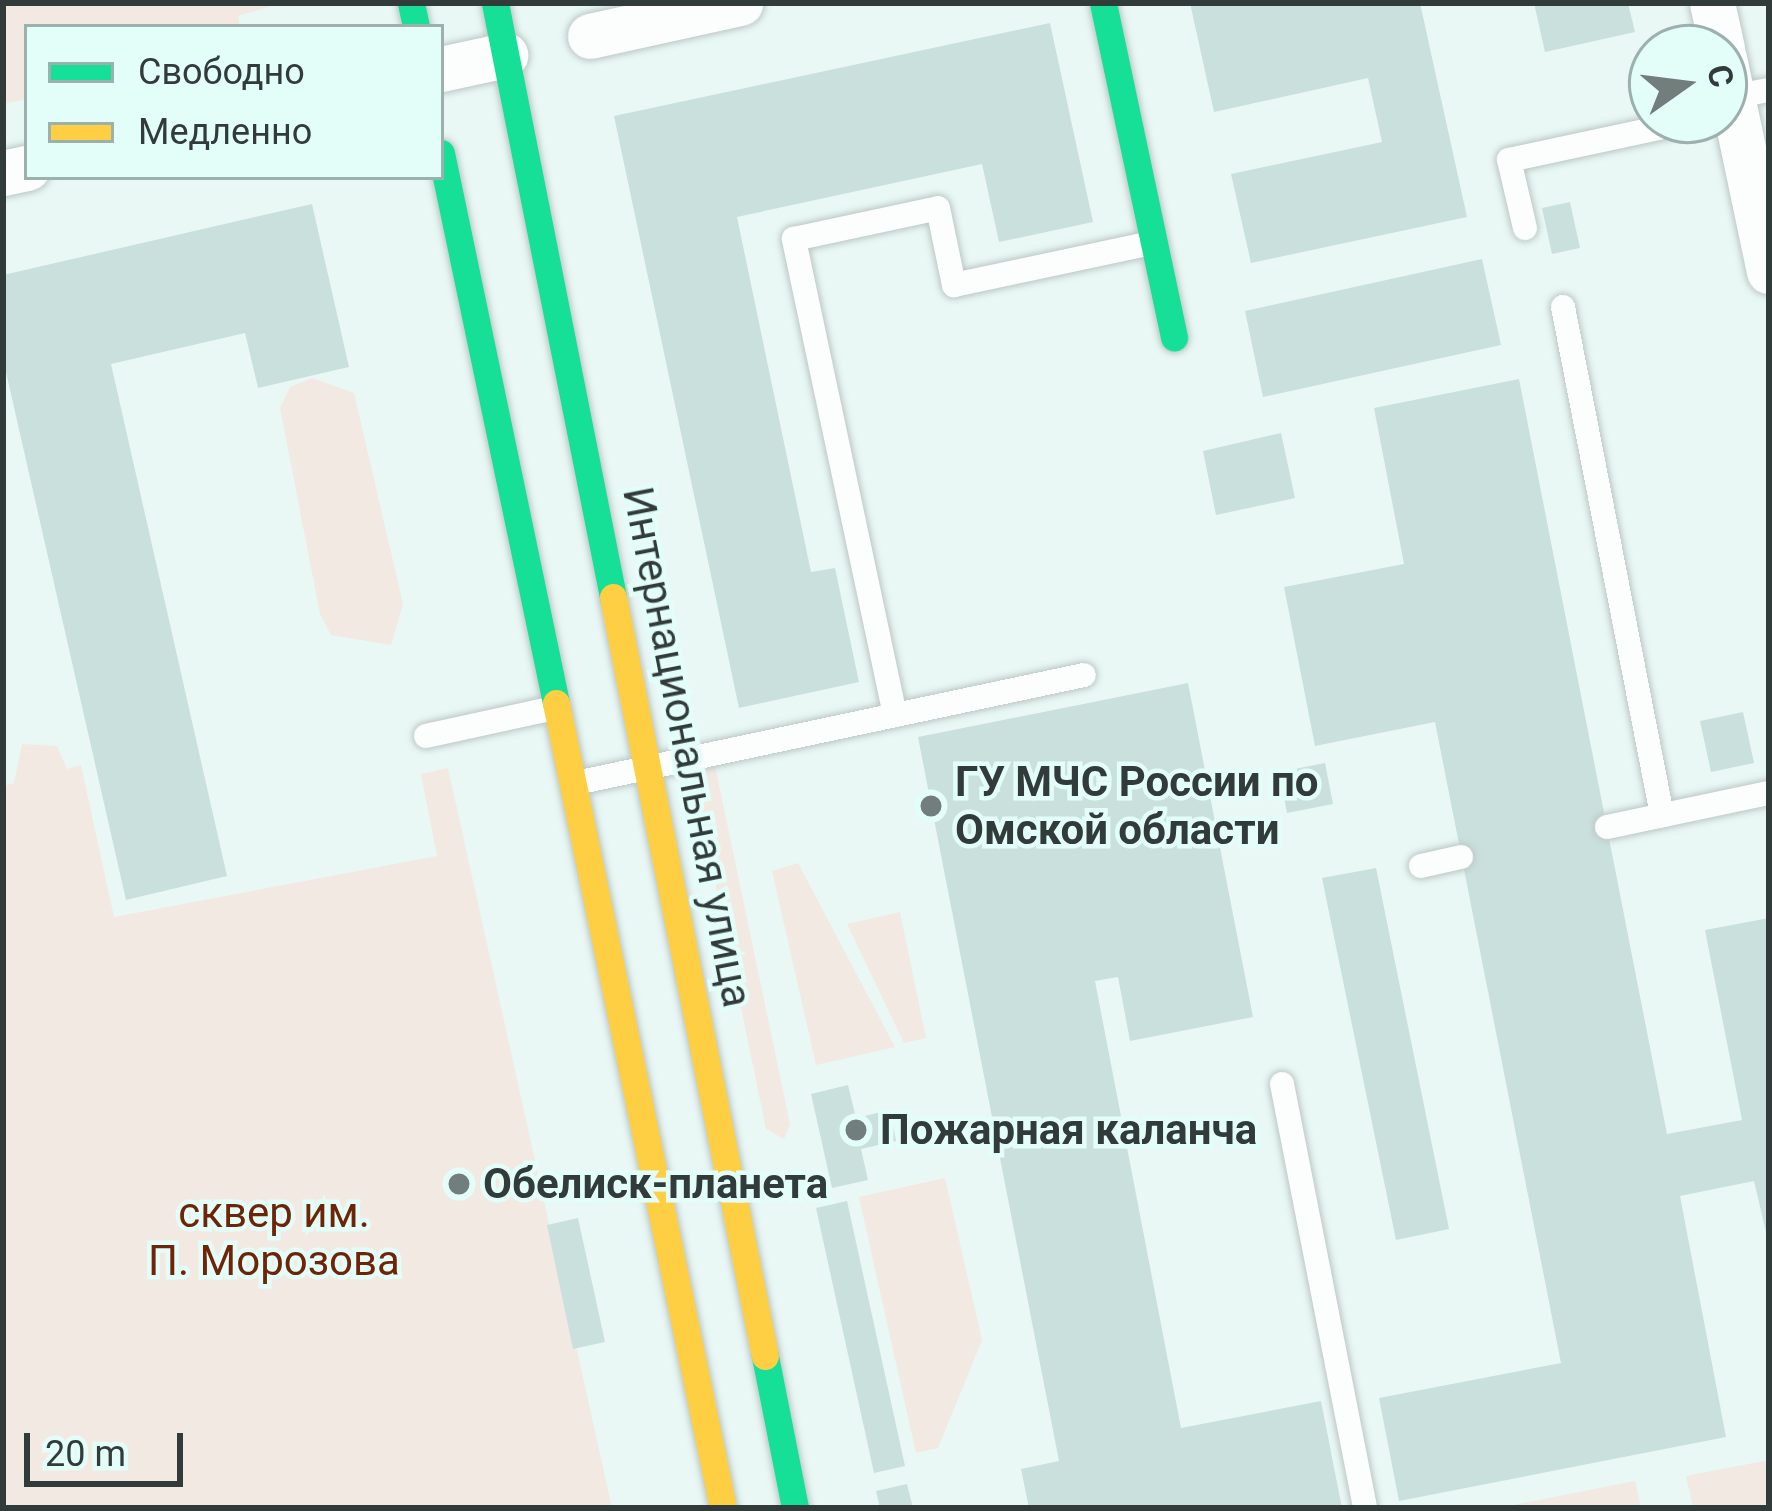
<!DOCTYPE html>
<html>
<head>
<meta charset="utf-8">
<style>
	body { margin:0 }
	#map { position:relative; width:1772px; height:1511px; overflow:hidden; background:#e9f8f5; font-family:Roboto,sans-serif }
	div>[style] { position:absolute }
	[style*='--x'] { left:calc(var(--x)*1px); top:calc(var(--y)*1px); width:calc(var(--w)*1px); rotate:calc(var(--a)*1deg) }
	.green>* { inset:0; background:#f2e9e2 }
	.building>* { inset:0; background:#cae0dd }
	.roads { filter:drop-shadow(0 0 3px #bcc8c5) drop-shadow(0 0 3px #bcc8c5) }
	.lane>* { height:24px; margin:-12px; padding:0 12px; transform-origin:12px; border-radius:12px; background:#fcfefe }
	.street>* { height:45px; margin:-22.5px; padding:0 22.5px; transform-origin:22.5px; border-radius:22.5px; background:#fcfefe }
	.fast>* { height:27px; margin:-13.5px; padding:0 13.5px; transform-origin:13.5px; border-radius:13.5px; background:#16e098 }
	.slow>* { height:27px; margin:-13.5px; padding:0 13.5px; transform-origin:13.5px; border-radius:13.5px; background:#ffcf43 }
	.dots>* { width:33px; height:33px; translate:-50% -50%; box-sizing:border-box; border:6px solid #e3fef9; border-radius:50% }
	span { translate:-50% -50%; white-space:nowrap; text-align:center; line-height:1.15; -webkit-text-stroke:9px #e3fef9; paint-order:stroke }
	.street-label { font-size:42px; color:#313c3a }
	.poi-label { font-size:42px; color:#313c3a; font-weight:700 }
	.left { translate:0 -50%; text-align:left }
	.park-label { font-size:42px; color:#6f2407 }
	.frame { position:absolute; inset:0; border:6px solid #313c3a; pointer-events:none }
	.legend { position:absolute; left:24px; top:24px; width:420px; height:156px; box-sizing:border-box; background:#e3fef9; border:3px solid #9cb0ad; margin:0; padding:15px 21px; list-style:none; font-size:36px; color:#313c3a }
	.legend li { display:flex; align-items:center; gap:24px; height:60px }
	.legend b { width:60px; border:3px solid #9cb0ad }
	.north { position:absolute; left:1628px; top:24px; width:120px; height:120px; box-sizing:border-box; background:#e3fef9; border:3px solid #9cb0ad; border-radius:50%; rotate:76deg; font-size:33px; font-weight:700; line-height:48px; text-align:center; color:#313c3a }
	.north::after { content:''; display:block; margin:auto; width:42px; height:54px; background:#717e7b; clip-path:polygon(50% 0,100% 100%,50% 72%,0 100%) }
	.scale { position:absolute; left:24px; top:1433px; width:159px; height:54px; box-sizing:border-box; border:6px solid #313c3a; border-top:0; padding-left:15px; font-size:36px; line-height:42px; white-space:nowrap; color:#313c3a; -webkit-text-stroke:9px #e3fef9; paint-order:stroke }
</style>
</head>
<body>
<div id="map">
	<div class="green">
		<i style="clip-path:polygon(3px 3px,281px 3px,238px 16px,240px 27px,27px 27px,27px 99px,3px 104px)"></i>
		<i style="clip-path:polygon(312px 378px,354px 393px,403px 604px,391px 645px,331px 635px,320px 614px,280px 408px,290px 387px)"></i>
		<i style="clip-path:polygon(22px 744px,57px 746px,67px 769px,81px 765px,114px 917px,437px 856px,421px 774px,448px 768px,612px 1508px,3px 1508px,3px 786px,14px 783px)"></i>
		<i style="clip-path:polygon(714px 761px,790px 1124px,784px 1139px,766px 1129px,693px 775px,696px 765px)"></i>
		<i style="clip-path:polygon(798px 863px,895px 1047px,816px 1065px,772px 871px)"></i>
		<i style="clip-path:polygon(900px 912px,926px 1038px,904px 1043px,847px 924px)"></i>
		<i style="clip-path:polygon(945px 1178px,982px 1340px,938px 1448px,916px 1453px,859px 1197px)"></i>
		<i style="clip-path:polygon(1769px 1460px,1769px 1507px,1693px 1508px,1686px 1476px)"></i>
		<i style="clip-path:polygon(1635px 1481px,1641px 1508px,1498px 1508px)"></i>
	</div>
	<div class="building">
		<i style="clip-path:polygon(1190px 3px,1420px 3px,1467px 217px,1251px 263px,1231px 174px,1382px 142px,1368px 78px,1214px 112px)"></i>
		<i style="clip-path:polygon(1534px 3px,1628px 3px,1635px 32px,1545px 52px)"></i>
		<i style="clip-path:polygon(1050px 23px,1093px 222px,999px 242px,982px 164px,737px 217px,811px 572px,835px 568px,859px 682px,739px 708px,614px 116px)"></i>
		<i style="clip-path:polygon(1570px 202px,1580px 248px,1552px 254px,1542px 208px)"></i>
		<i style="clip-path:polygon(312px 204px,349px 367px,258px 388px,245px 333px,111px 364px,227px 876px,126px 900px,3px 359px,3px 275px)"></i>
		<i style="clip-path:polygon(1482px 259px,1501px 345px,1263px 397px,1245px 311px)"></i>
		<i style="clip-path:polygon(1519px 379px,1667px 1134px,1742px 1120px,1705px 930px,1769px 918px,1769px 1245px,1754px 1181px,1680px 1196px,1726px 1437px,1399px 1501px,1379px 1398px,1561px 1363px,1435px 722px,1315px 746px,1284px 587px,1404px 564px,1374px 408px)"></i>
		<i style="clip-path:polygon(1281px 433px,1295px 498px,1216px 515px,1203px 451px)"></i>
		<i style="clip-path:polygon(1188px 683px,1253px 1017px,1130px 1041px,1118px 977px,1095px 981px,1181px 1428px,1321px 1401px,1342px 1508px,1029px 1508px,1021px 1469px,1059px 1461px,918px 737px)"></i>
		<i style="clip-path:polygon(1743px 712px,1754px 763px,1711px 772px,1700px 721px)"></i>
		<i style="clip-path:polygon(1325px 763px,1333px 804px,1287px 813px,1279px 772px)"></i>
		<i style="clip-path:polygon(1376px 868px,1449px 1229px,1396px 1240px,1322px 878px)"></i>
		<i style="clip-path:polygon(848px 1085px,856px 1118px,890px 1110px,896px 1141px,861px 1149px,868px 1180px,832px 1188px,811px 1094px)"></i>
		<i style="clip-path:polygon(847px 1201px,905px 1466px,874px 1473px,816px 1208px)"></i>
		<i style="clip-path:polygon(578px 1218px,605px 1342px,573px 1349px,547px 1225px)"></i>
		<i style="clip-path:polygon(907px 1484px,913px 1508px,880px 1508px,876px 1491px)"></i>
	</div>
	<div class="roads">
		<div class="lane">
			<i style="--x:1732;--y:97;--w:38;--a:-11"></i>
			<i style="--x:1525;--y:228;--w:70;--a:-103.2"></i>
			<i style="--x:1509;--y:160;--w:190;--a:-12.1"></i>
			<i style="--x:1563;--y:307;--w:518;--a:78.97"></i>
			<i style="--x:895;--y:715;--w:487;--a:-102"></i>
			<i style="--x:794;--y:239;--w:147;--a:-12.1"></i>
			<i style="--x:938;--y:208;--w:79;--a:78.3"></i>
			<i style="--x:954;--y:285;--w:202;--a:-12"></i>
			<i style="--x:426;--y:736;--w:131;--a:-12.3"></i>
			<i style="--x:576;--y:783;--w:519;--a:-12"></i>
			<i style="--x:1607;--y:827;--w:166;--a:-11.9"></i>
			<i style="--x:1421;--y:866;--w:41;--a:-12.7"></i>
			<i style="--x:1282;--y:1084;--w:432;--a:78.9"></i>
		</div>
		<div class="street">
			<i style="--x:1712;--y:3;--w:46;--a:77.5"></i>
			<i style="--x:590;--y:36;--w:154;--a:-12.4"></i>
			<i style="--x:1724;--y:58;--w:218;--a:78.1"></i>
			<i style="--x:441;--y:69;--w:66;--a:-12.3"></i>
			<i style="--x:3;--y:173;--w:25;--a:-12"></i>
		</div>
		<div class="fast">
			<i style="--x:411;--y:3;--w:25;--a:78"></i>
			<i style="--x:495;--y:3;--w:606;--a:78.76"></i>
			<i style="--x:1103;--y:3;--w:342;--a:78"></i>
			<i style="--x:441;--y:153;--w:562;--a:78.19"></i>
			<i style="--x:765;--y:1356;--w:155;--a:78.8"></i>
		</div>
		<div class="slow">
			<i style="--x:613;--y:597;--w:774;--a:78.68"></i>
			<i style="--x:556;--y:703;--w:822;--a:78.28"></i>
		</div>
	</div>
	<div class="dots">
		<i style="left:931px;top:806px;background:#717e7b"></i>
		<i style="left:856px;top:1130px;background:#717e7b"></i>
		<i style="left:459px;top:1184px;background:#717e7b"></i>
	</div>
	<div class="street-label">
		<span style="left:687px;top:747px;rotate:79deg">Интернациональная улица</span>
	</div>
	<div class="poi-label">
		<span class="left" style="left:955px;top:806px">ГУ МЧС России по<br>Омской области</span>
		<span class="left" style="left:880px;top:1130px">Пожарная каланча</span>
		<span class="left" style="left:483px;top:1184px">Обелиск-планета</span>
	</div>
	<div class="park-label">
		<span style="left:274px;top:1237px">сквер им.<br>П. Морозова</span>
	</div>
	<div class="frame"></div>
	<ul class="legend">
	<li><b style="height:15px;background:#16e098"></b>Свободно</li>
	<li><b style="height:15px;background:#ffcf43"></b>Медленно</li>
	</ul>
	<div class="north">С</div>
	<div class="scale">20 m</div>
</div>
</body>
</html>
